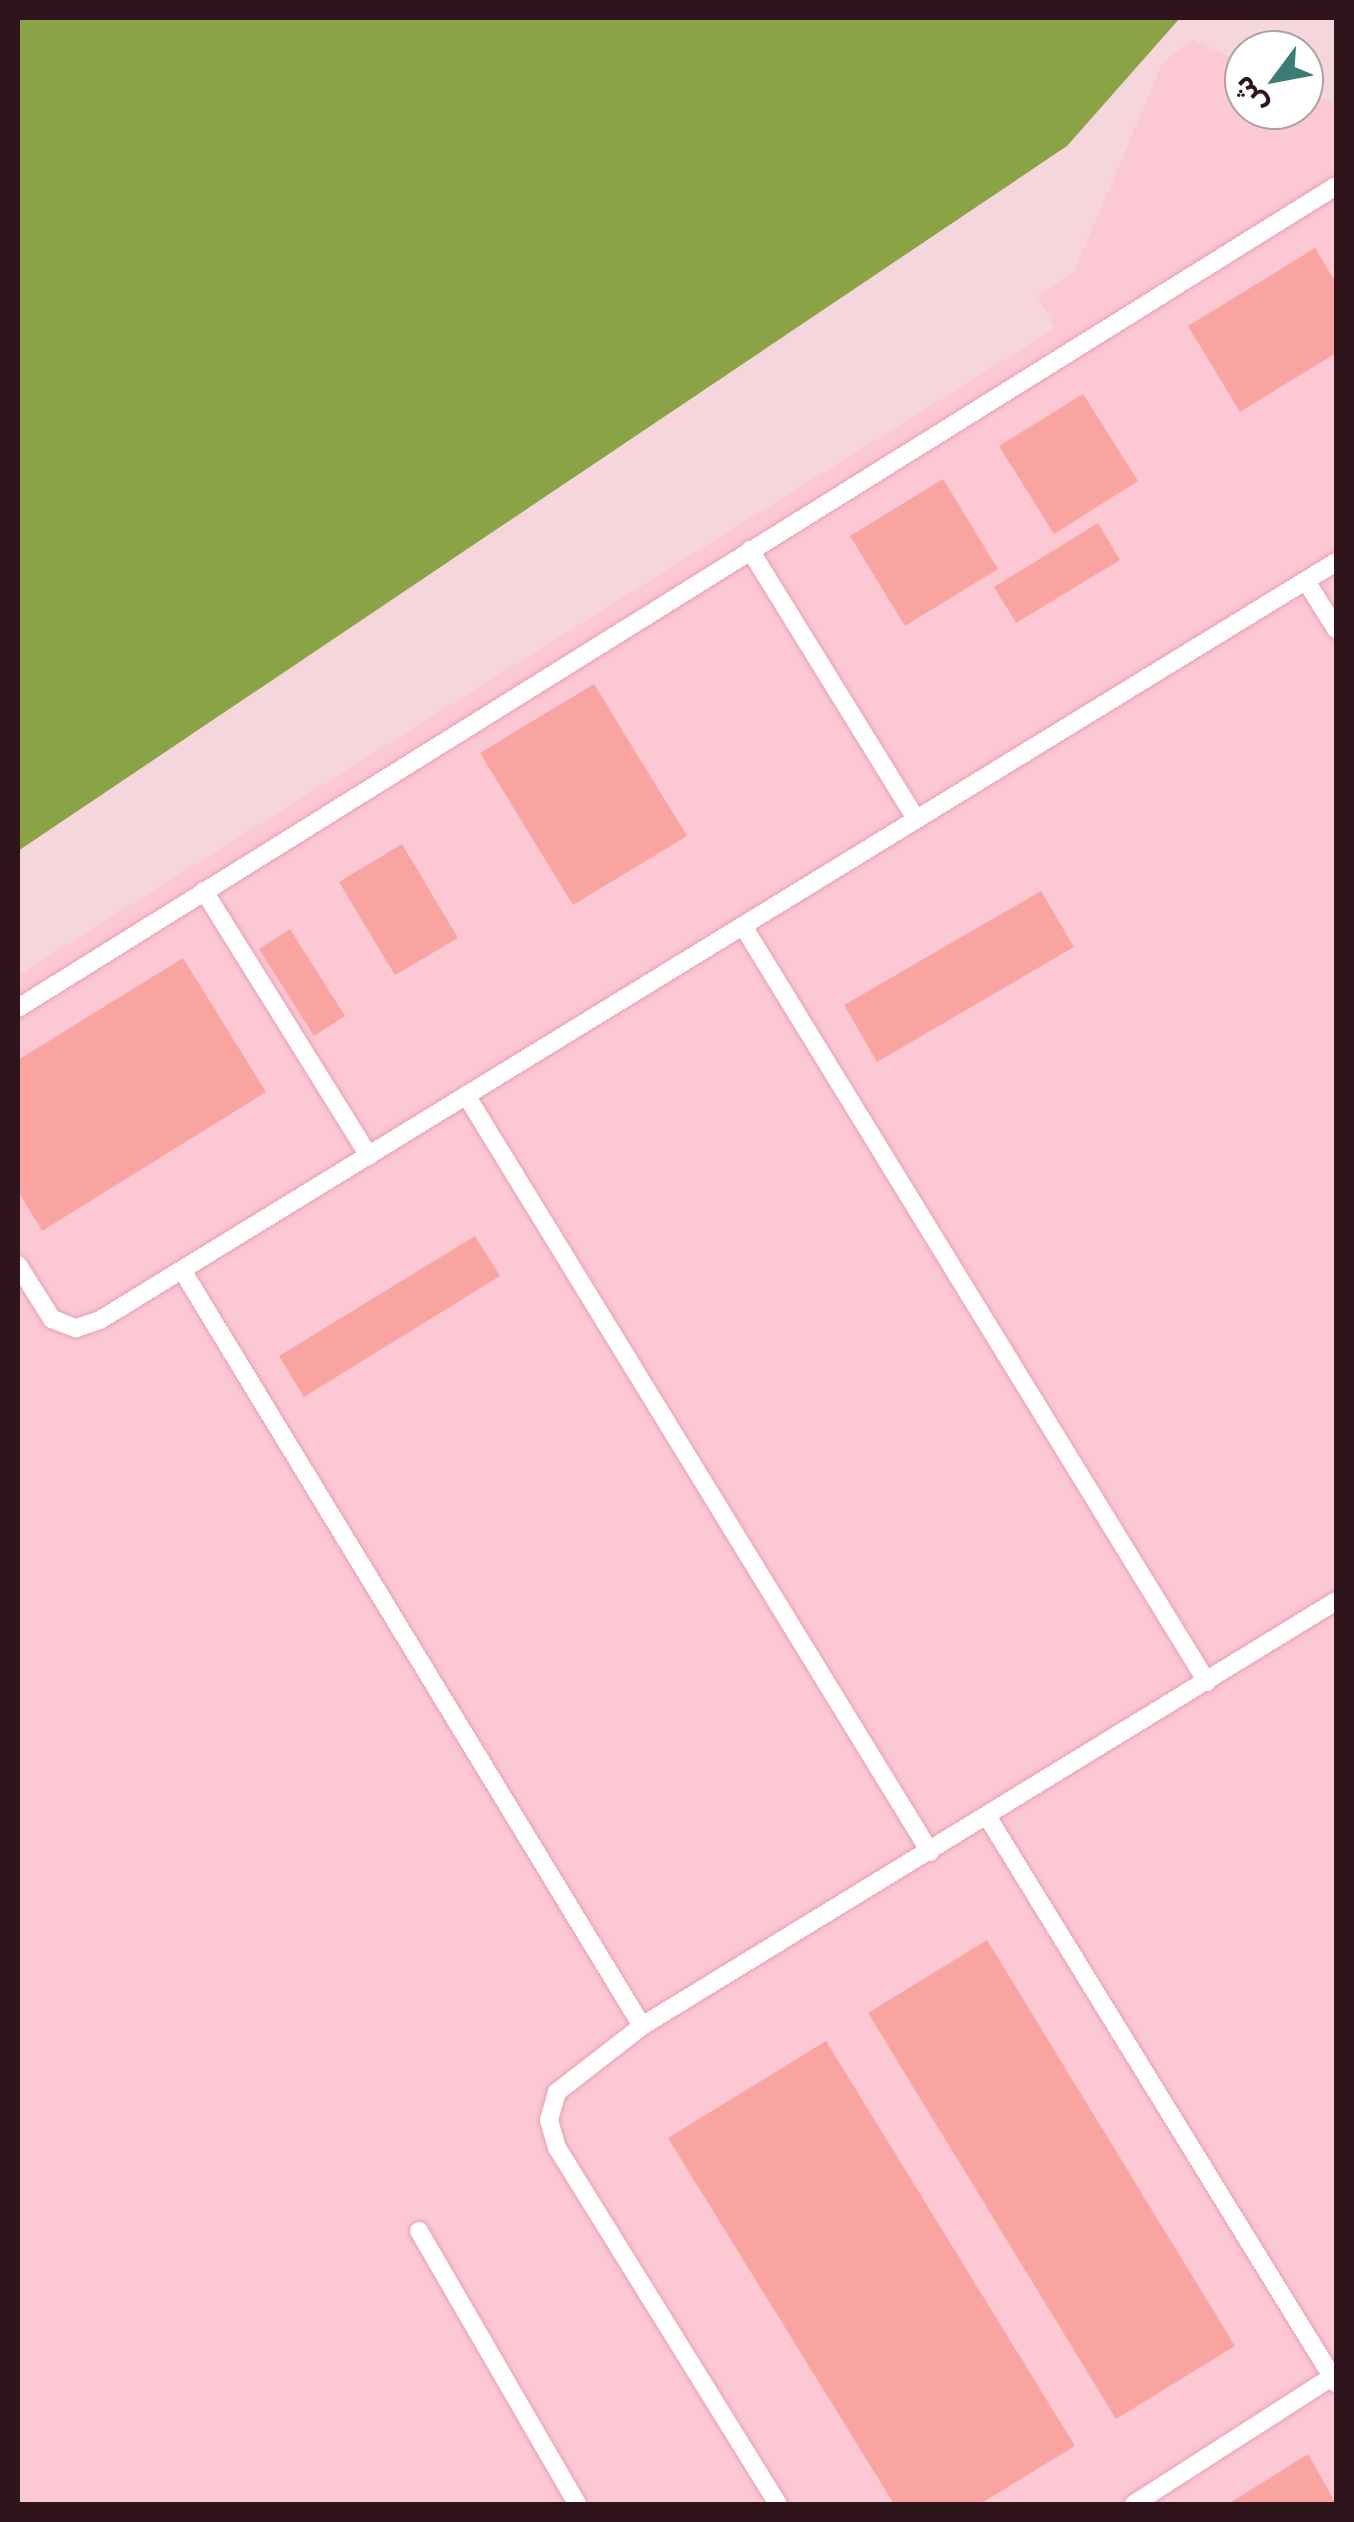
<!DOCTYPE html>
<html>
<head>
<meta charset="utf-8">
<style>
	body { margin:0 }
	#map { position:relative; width:1354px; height:2522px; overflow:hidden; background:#f5d6dd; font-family:"Zilla Slab","Noto Sans Arabic",serif }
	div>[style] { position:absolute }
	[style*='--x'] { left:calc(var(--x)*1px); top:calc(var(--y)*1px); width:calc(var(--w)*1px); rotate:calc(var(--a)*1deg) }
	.built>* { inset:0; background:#fcc8d4 }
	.water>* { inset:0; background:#8aa445 }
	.building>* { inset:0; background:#f9a4a0 }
	.roads { filter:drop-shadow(0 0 2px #e99fb2) drop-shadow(0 0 2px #e99fb2) }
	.service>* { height:18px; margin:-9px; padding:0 9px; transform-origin:9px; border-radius:9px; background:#fff }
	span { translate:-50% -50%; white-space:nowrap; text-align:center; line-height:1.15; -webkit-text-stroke:8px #fff; paint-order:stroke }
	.frame { position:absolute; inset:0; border:20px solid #2f141b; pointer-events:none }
	.north { position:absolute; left:1224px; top:30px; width:100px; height:100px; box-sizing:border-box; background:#fff; border:2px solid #aca1a4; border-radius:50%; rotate:238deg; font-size:28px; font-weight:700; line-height:40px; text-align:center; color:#2f141b }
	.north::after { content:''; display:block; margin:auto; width:35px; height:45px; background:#387e74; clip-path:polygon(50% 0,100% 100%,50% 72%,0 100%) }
</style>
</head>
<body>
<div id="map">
	<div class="built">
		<i style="clip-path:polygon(1192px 40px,1244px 63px,1244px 110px,1304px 110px,1304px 90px,1336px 104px,1336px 2504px,18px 2504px,18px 975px,1055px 328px,1037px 295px,1074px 272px,1163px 62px)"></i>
	</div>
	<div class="water">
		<i style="clip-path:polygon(18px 18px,1180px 18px,1067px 146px,18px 851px)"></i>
	</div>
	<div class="building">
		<i style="clip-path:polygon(1315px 248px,1336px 283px,1336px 353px,1240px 412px,1188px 326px)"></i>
		<i style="clip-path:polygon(1083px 394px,1138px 481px,1054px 534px,999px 446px)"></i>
		<i style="clip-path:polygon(943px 479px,998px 569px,905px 626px,850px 536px)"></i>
		<i style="clip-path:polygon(1098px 523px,1120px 560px,1016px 623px,994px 587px)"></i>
		<i style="clip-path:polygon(594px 684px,687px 836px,573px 905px,480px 753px)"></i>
		<i style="clip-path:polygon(402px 844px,458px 938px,395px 975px,339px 882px)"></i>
		<i style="clip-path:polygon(1041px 891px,1074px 947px,877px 1062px,844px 1005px)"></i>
		<i style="clip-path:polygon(290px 929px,345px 1016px,314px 1036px,259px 949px)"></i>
		<i style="clip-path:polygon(183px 958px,266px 1092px,42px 1231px,18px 1191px,18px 1060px)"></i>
		<i style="clip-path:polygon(475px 1236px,500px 1276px,304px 1397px,279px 1356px)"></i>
		<i style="clip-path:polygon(987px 1940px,1235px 2346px,1116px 2419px,868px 2013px)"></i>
		<i style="clip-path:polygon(826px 2041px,1075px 2446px,980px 2504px,894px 2504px,668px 2138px)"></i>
		<i style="clip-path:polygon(1308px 2454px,1336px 2504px,1228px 2504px)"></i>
	</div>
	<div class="roads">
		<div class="service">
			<i style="--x:750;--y:550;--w:316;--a:58.3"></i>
			<i style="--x:1306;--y:581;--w:57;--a:58"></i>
			<i style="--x:204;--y:891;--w:312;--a:58.1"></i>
			<i style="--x:743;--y:926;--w:887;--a:58.46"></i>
			<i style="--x:18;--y:1008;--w:1553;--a:-31.95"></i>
			<i style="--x:466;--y:1095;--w:888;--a:58.49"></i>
			<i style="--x:18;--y:1265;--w:64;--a:57.8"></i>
			<i style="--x:52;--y:1319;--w:26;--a:21"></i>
			<i style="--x:76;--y:1328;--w:25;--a:-18"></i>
			<i style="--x:100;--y:1320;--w:1450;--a:-31.52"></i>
			<i style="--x:182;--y:1270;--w:885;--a:58.68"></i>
			<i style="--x:987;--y:1816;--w:666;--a:58.39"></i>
			<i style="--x:419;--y:2231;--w:315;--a:59.9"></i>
			<i style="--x:778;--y:2504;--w:419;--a:-121.8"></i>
			<i style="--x:557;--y:2148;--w:29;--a:-106"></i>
			<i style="--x:549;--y:2120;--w:29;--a:-74"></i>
			<i style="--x:557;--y:2092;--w:108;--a:-37.8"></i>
			<i style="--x:642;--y:2026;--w:814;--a:-31.48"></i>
			<i style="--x:1134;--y:2504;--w:235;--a:-32.7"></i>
		</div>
	</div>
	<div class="frame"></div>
	<div class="north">ش</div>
</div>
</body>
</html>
